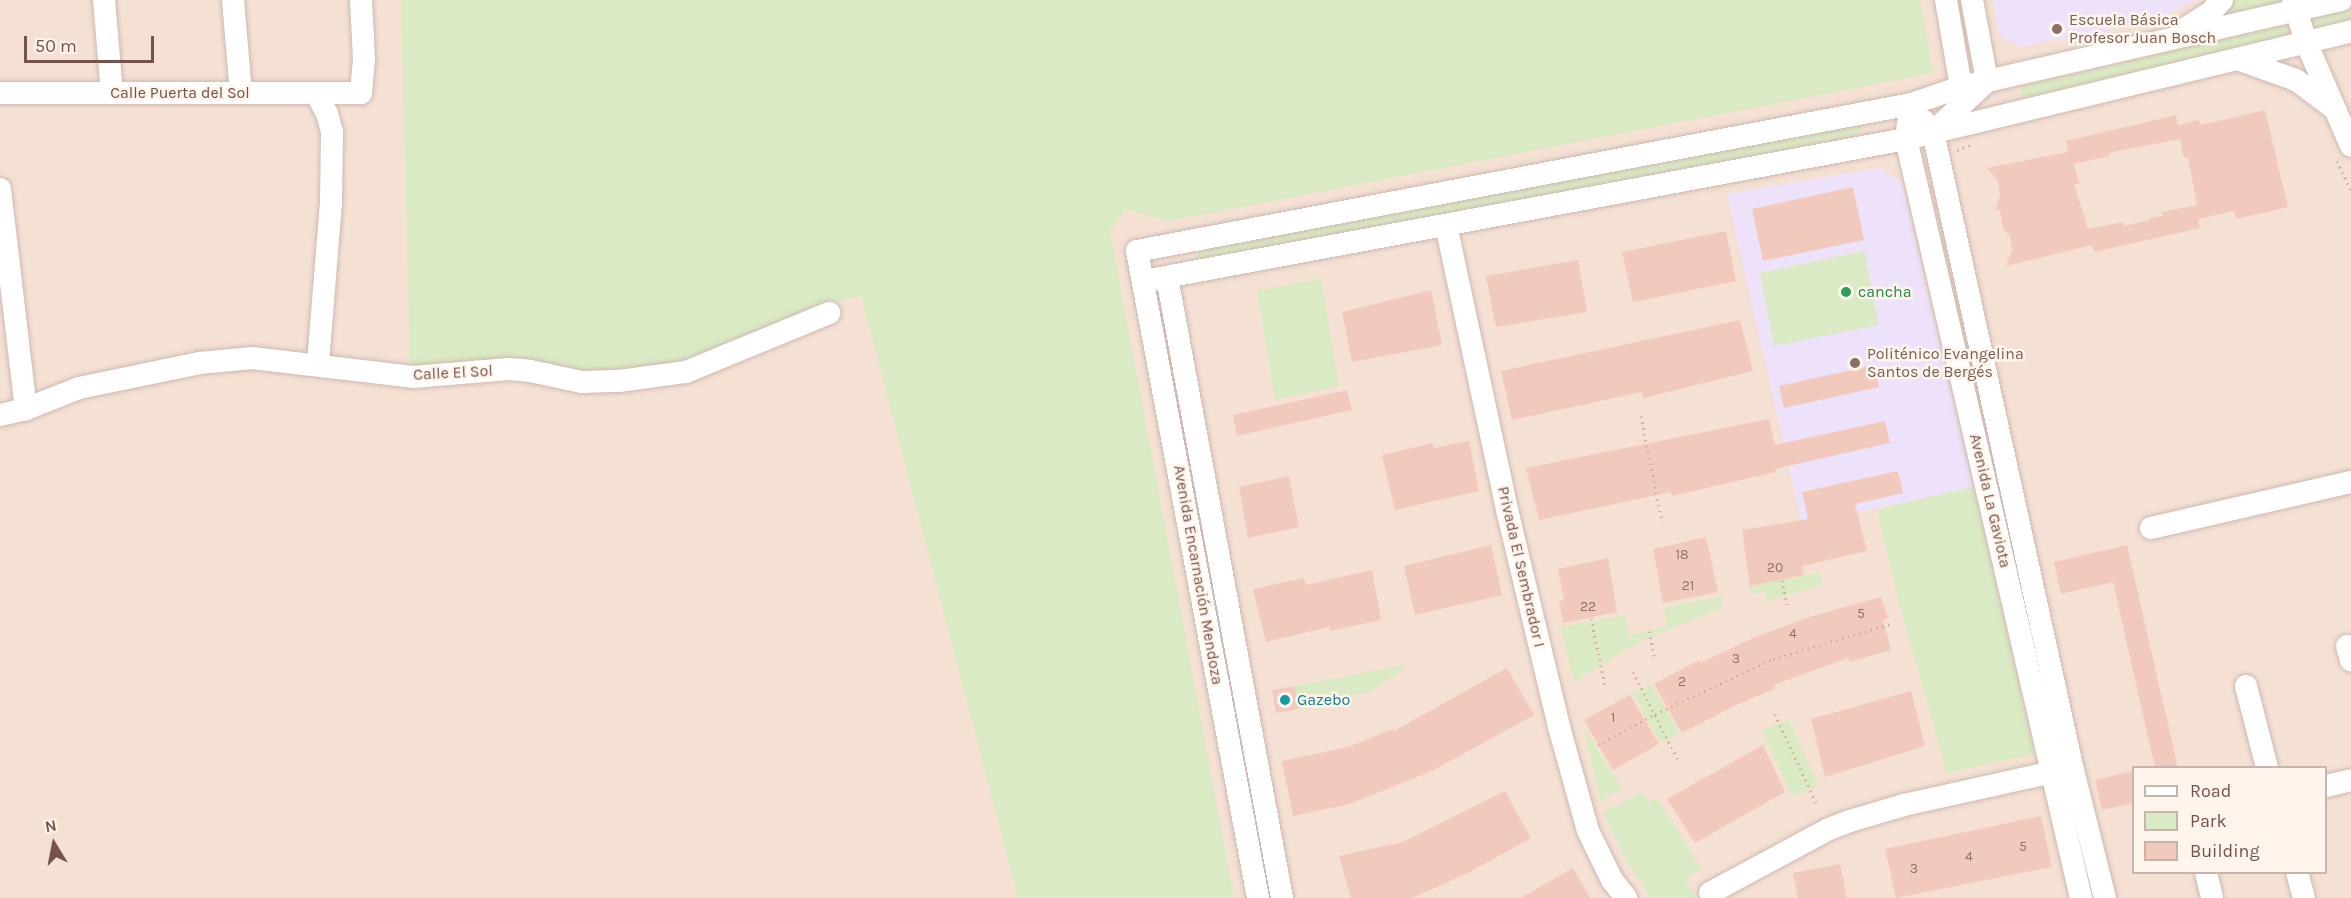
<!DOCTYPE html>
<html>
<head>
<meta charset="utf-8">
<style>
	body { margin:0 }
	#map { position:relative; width:2351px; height:898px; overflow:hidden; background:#fcf0e6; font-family:Karla,sans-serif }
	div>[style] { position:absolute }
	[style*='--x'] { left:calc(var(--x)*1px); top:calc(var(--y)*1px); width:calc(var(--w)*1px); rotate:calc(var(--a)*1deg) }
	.residential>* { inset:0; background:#f4e1d4 }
	.education>* { inset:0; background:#ede2f9 }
	.green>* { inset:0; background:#d9eac4 }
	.building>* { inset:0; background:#f2cabd }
	.path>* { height:3px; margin-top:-1.5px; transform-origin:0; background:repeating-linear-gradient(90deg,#d7ada0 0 1.5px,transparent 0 6px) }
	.roads { filter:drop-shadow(0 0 2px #d0b8ae) drop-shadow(0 0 2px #d0b8ae) }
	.minor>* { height:22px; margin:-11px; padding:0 11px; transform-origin:11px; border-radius:11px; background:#fff }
	.dots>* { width:16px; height:16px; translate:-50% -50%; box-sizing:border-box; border:3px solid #fff5ec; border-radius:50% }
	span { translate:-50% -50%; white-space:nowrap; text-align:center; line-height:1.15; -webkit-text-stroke:5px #fff5ec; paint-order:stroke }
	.number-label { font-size:14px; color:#957167 }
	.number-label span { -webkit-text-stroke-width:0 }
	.education-label { font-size:16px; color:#785e54 }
	.left { translate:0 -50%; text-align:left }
	.street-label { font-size:16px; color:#76534a }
	.leisure-label { font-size:16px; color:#27864d }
	.culture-label { font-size:16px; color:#0d838f }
	.legend { position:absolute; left:2132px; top:766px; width:195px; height:108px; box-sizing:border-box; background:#fff5ec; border:2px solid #c8b4ab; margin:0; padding:8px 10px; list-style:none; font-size:18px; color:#76534a }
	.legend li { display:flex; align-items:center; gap:12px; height:30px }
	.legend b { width:30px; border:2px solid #c8b4ab }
	.north { position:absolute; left:24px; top:814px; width:60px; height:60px; -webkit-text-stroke:4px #fff5ec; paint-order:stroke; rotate:350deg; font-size:16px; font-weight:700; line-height:24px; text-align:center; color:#76534a }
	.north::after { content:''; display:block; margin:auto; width:21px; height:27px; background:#76534a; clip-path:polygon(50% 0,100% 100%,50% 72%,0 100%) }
	.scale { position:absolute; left:24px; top:36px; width:130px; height:27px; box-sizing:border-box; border:3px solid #76534a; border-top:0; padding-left:8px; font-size:18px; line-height:21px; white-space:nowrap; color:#76534a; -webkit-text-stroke:4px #fff5ec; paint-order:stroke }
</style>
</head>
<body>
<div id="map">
	<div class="residential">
		<i style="clip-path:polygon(evenodd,0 0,2351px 0,2351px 898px,0 898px,0 0,2134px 768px,2326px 768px,2326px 872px,2134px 872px,2134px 768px)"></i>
	</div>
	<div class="education">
		<i style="clip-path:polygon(1993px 0,2196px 0,2153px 22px,2019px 47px,2000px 36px)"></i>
		<i style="clip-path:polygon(1879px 168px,1902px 182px,1974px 487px,1802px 525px,1727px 194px)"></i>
	</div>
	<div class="green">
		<i style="clip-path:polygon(401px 0,1920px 0,1933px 73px,1170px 221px,1125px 209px,1110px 231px,1234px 898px,1018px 898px,861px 295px,785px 319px,707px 352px,652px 370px,590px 377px,410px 367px)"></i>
		<i style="clip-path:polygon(2236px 0,2279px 0,2277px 5px,2226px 18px,2222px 15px)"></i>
		<i style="clip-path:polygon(2351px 9px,2351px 21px,2320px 28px,2314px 25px,2313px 21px,2317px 16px)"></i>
		<i style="clip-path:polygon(2281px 25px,2288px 29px,2287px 35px,2284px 37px,2024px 98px,2020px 93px,2022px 87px)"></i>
		<i style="clip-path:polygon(1859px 124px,1862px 131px,1858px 135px,1204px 263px,1196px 258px,1200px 248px)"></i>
		<i style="clip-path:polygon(1864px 251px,1879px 325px,1774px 346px,1760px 273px)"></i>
		<i style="clip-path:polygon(1321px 279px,1339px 386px,1275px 400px,1257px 291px)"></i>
		<i style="clip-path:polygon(1974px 487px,2034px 754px,1947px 773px,1898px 599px,1877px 509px)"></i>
		<i style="clip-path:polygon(1819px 573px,1822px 585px,1767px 601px,1764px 591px,1752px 594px,1750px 586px)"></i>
		<i style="clip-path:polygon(1721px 596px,1722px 608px,1639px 642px,1574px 682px,1561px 627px,1625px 615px,1629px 635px,1668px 626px,1664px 608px)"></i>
		<i style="clip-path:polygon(1411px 664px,1371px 691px,1299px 709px,1295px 686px)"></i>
		<i style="clip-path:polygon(1651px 684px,1679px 733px,1661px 743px,1633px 693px)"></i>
		<i style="clip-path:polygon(1789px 719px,1818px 786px,1792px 796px,1762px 730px)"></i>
		<i style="clip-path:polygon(1583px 726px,1622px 789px,1601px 801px)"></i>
		<i style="clip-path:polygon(1642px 792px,1648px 803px,1657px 798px,1701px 868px,1685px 880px,1697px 898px,1651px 898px,1629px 865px,1602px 813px)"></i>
	</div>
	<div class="building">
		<i style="clip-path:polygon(evenodd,2265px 110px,2288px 207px,2236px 219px,2234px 211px,2198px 219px,2200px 228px,2094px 252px,2092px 245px,2006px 266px,2012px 250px,2010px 236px,2003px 229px,2000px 210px,1995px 211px,2000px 195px,1998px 181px,1987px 168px,2068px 152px,2066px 141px,2176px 115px,2178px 125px,2199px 120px,2201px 125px,2265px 110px,2180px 139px,2184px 158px,2188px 157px,2197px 205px,2162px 212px,2163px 216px,2150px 218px,2150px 220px,2124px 226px,2123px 222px,2088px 229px,2074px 184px,2079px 184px,2074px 164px,2109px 156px,2108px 153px,2180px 139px)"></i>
		<i style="clip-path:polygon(1853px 187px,1864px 240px,1763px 261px,1752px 209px)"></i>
		<i style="clip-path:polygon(1726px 231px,1736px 281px,1633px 302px,1622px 252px)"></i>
		<i style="clip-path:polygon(1578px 260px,1587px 312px,1496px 327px,1486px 276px)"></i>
		<i style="clip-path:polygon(1431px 290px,1442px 345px,1352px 362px,1342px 312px)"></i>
		<i style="clip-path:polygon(1740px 320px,1753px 371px,1643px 398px,1642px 392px,1512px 420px,1501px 371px)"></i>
		<i style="clip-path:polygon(1874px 365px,1879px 387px,1784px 408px,1779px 386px)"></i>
		<i style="clip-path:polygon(1347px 390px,1352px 410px,1237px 436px,1233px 415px)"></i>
		<i style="clip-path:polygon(1769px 419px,1775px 445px,1885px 421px,1890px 443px,1775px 469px,1776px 472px,1672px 496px,1671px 492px,1539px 520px,1526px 468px)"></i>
		<i style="clip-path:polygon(1469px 441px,1479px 491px,1395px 510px,1382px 455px,1433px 443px,1434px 448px)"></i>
		<i style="clip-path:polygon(1898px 471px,1903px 493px,1855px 504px,1867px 551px,1802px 566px,1804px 575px,1750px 586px,1742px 530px,1808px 519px,1802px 492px)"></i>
		<i style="clip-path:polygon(1289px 476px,1299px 527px,1248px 538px,1239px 487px)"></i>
		<i style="clip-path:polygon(1706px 537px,1718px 592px,1663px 603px,1653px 549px)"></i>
		<i style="clip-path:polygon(1491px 545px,1502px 595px,1415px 615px,1404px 566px)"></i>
		<i style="clip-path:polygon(2127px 545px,2178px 768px,2155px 768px,2113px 582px,2061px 594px,2054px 562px)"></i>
		<i style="clip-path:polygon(1608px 558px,1617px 612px,1563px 623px,1559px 601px,1564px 600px,1558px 569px)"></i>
		<i style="clip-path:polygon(1372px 570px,1381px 620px,1330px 631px,1329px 627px,1266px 642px,1253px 589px,1304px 578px,1306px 585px)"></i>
		<i style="clip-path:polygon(1881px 597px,1888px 618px,1883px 620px,1891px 650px,1849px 662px,1848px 658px,1774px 685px,1776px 688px,1736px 705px,1682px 733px,1654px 684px,1699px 660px,1700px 663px,1753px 638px,1812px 616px)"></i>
		<i style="clip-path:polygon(1507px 668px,1534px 715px,1432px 771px,1350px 804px,1293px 816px,1282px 761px,1348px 747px,1393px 729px,1394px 731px)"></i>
		<i style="clip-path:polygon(1295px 686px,1299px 709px,1276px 713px,1272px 690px)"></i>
		<i style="clip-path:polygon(1911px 691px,1925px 746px,1825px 777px,1811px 719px)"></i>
		<i style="clip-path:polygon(1630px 695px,1659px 744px,1613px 770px,1584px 720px)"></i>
		<i style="clip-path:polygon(1763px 745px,1785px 792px,1695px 843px,1667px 799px)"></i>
		<i style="clip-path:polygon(2133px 771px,2133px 803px,2102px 810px,2095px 780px)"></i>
		<i style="clip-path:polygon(1505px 791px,1531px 838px,1470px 872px,1412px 898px,1351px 898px,1339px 856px,1403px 842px)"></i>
		<i style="clip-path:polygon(2041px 816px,2052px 867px,1896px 898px,1885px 849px)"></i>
		<i style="clip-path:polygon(1840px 864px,1847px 898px,1798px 898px,1793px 873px)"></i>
		<i style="clip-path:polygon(1573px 868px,1590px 898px,1520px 898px)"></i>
	</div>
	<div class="path">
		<i style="--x:1957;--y:150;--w:15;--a:-20"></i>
		<i style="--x:2337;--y:161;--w:33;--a:65"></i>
		<i style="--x:1641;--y:416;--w:108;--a:78.8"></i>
		<i style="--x:1782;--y:580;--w:25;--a:78"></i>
		<i style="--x:1591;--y:618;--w:69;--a:78.4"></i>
		<i style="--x:1649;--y:631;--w:30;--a:78"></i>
		<i style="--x:1633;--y:672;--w:99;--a:62.9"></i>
		<i style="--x:1775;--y:714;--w:100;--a:65.2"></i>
		<i style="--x:1598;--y:745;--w:65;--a:-28.5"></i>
		<i style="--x:1655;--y:714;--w:130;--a:-25"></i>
		<i style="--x:1773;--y:659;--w:126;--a:-16.6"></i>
	</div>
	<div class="roads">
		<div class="minor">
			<i style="--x:104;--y:0;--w:93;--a:85.1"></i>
			<i style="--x:233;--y:0;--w:93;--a:85.1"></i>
			<i style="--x:1946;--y:0;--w:88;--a:80.2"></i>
			<i style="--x:2293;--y:0;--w:44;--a:72.8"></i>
			<i style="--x:2306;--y:42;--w:113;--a:66.6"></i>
			<i style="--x:2181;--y:31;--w:36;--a:-32"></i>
			<i style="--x:2211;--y:12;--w:16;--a:-47"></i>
			<i style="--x:2237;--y:59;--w:63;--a:19.6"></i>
			<i style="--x:2296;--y:80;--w:45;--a:36.9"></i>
			<i style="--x:0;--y:93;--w:361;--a:0"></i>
			<i style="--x:361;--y:93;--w:34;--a:-85"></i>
			<i style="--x:364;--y:59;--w:59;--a:-92.9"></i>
			<i style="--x:316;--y:93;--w:24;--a:62"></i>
			<i style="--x:327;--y:114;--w:19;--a:74"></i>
			<i style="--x:332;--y:132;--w:70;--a:90.8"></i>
			<i style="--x:331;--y:202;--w:163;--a:94.6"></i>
			<i style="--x:1924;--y:121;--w:14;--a:51"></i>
			<i style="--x:1933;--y:132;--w:649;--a:77.63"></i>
			<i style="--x:2072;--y:766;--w:136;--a:76"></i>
			<i style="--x:1908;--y:123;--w:16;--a:97"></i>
			<i style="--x:1906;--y:139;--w:779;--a:77.02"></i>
			<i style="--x:1934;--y:131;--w:73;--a:-43.3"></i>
			<i style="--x:1987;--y:81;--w:82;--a:-100.5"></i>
			<i style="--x:0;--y:189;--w:222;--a:83.3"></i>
			<i style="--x:1446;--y:225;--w:296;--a:77.9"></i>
			<i style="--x:1508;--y:514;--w:219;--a:76.5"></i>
			<i style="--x:1559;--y:727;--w:108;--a:74.4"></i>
			<i style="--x:1588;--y:831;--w:55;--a:63.9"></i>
			<i style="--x:1612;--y:880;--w:23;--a:52"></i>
			<i style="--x:1167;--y:277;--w:632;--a:79.51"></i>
			<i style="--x:1144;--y:281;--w:775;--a:-10.56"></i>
			<i style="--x:1906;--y:139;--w:458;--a:-13.6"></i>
			<i style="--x:0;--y:415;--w:27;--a:-13"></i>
			<i style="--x:26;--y:409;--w:57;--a:-21.6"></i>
			<i style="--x:79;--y:388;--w:124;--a:-11.7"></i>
			<i style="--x:200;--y:363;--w:52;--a:-5.5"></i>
			<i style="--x:252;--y:358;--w:162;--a:6.7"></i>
			<i style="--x:413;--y:377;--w:96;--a:-4.8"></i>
			<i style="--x:509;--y:369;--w:21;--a:5"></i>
			<i style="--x:530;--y:371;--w:53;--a:11.9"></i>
			<i style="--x:582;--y:382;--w:37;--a:-2"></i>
			<i style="--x:619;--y:381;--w:68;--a:-7.7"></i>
			<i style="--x:686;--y:372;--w:155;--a:-22.4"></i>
			<i style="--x:2151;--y:528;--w:205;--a:-13"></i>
			<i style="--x:2347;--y:646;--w:15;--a:74"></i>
			<i style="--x:2246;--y:686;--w:85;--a:75.6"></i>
			<i style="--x:2326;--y:786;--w:26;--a:-13"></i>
			<i style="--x:2206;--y:872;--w:27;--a:77"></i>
			<i style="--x:2297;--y:872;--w:27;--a:75"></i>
			<i style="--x:1710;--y:893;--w:135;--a:-28.3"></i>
			<i style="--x:1829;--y:829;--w:22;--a:-21"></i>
			<i style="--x:1850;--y:821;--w:56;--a:-16.5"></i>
			<i style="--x:1904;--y:805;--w:153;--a:-12.5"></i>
			<i style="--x:1258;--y:898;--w:658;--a:-100.59"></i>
			<i style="--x:1137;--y:251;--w:788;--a:-10.75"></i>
			<i style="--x:1911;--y:104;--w:53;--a:-18.8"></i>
			<i style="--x:1961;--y:87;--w:390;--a:-12.9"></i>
		</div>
	</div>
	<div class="dots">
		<i style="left:2057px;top:29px;background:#8d6e63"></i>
		<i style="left:1846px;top:292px;background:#2e9e5b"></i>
		<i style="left:1855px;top:363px;background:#8d6e63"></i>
		<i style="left:1285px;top:700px;background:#0f9aa8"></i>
	</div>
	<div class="number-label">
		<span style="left:1682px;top:555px">18</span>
		<span style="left:1775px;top:568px">20</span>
		<span style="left:1688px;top:586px">21</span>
		<span style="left:1588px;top:607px">22</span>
		<span style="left:1861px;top:614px">5</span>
		<span style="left:1793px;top:634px">4</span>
		<span style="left:1736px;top:659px">3</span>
		<span style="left:1682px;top:682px">2</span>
		<span style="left:1613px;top:718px">1</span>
		<span style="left:2023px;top:847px">5</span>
		<span style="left:1969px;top:857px">4</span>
		<span style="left:1914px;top:869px">3</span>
	</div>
	<div class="education-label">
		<span class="left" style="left:2069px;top:29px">Escuela Básica<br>Profesor Juan Bosch</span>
		<span class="left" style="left:1867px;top:363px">Politénico Evangelina<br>Santos de Bergés</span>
	</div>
	<div class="street-label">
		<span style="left:180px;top:93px">Calle Puerta del Sol</span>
		<span style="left:453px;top:373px;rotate:-3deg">Calle El Sol</span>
		<span style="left:1990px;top:501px;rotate:77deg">Avenida La Gaviota</span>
		<span style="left:1521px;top:567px;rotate:77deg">Privada El Sembrador I</span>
		<span style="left:1198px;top:575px;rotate:80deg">Avenida Encarnación Mendoza</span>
	</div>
	<div class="leisure-label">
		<span class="left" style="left:1858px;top:292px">cancha</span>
	</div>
	<div class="culture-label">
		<span class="left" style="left:1297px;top:700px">Gazebo</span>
	</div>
	<ul class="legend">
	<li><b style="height:8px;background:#fff"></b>Road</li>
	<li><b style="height:16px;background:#d9eac4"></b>Park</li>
	<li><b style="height:16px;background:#f2cabd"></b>Building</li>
	</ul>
	<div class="north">N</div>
	<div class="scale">50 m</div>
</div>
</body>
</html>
